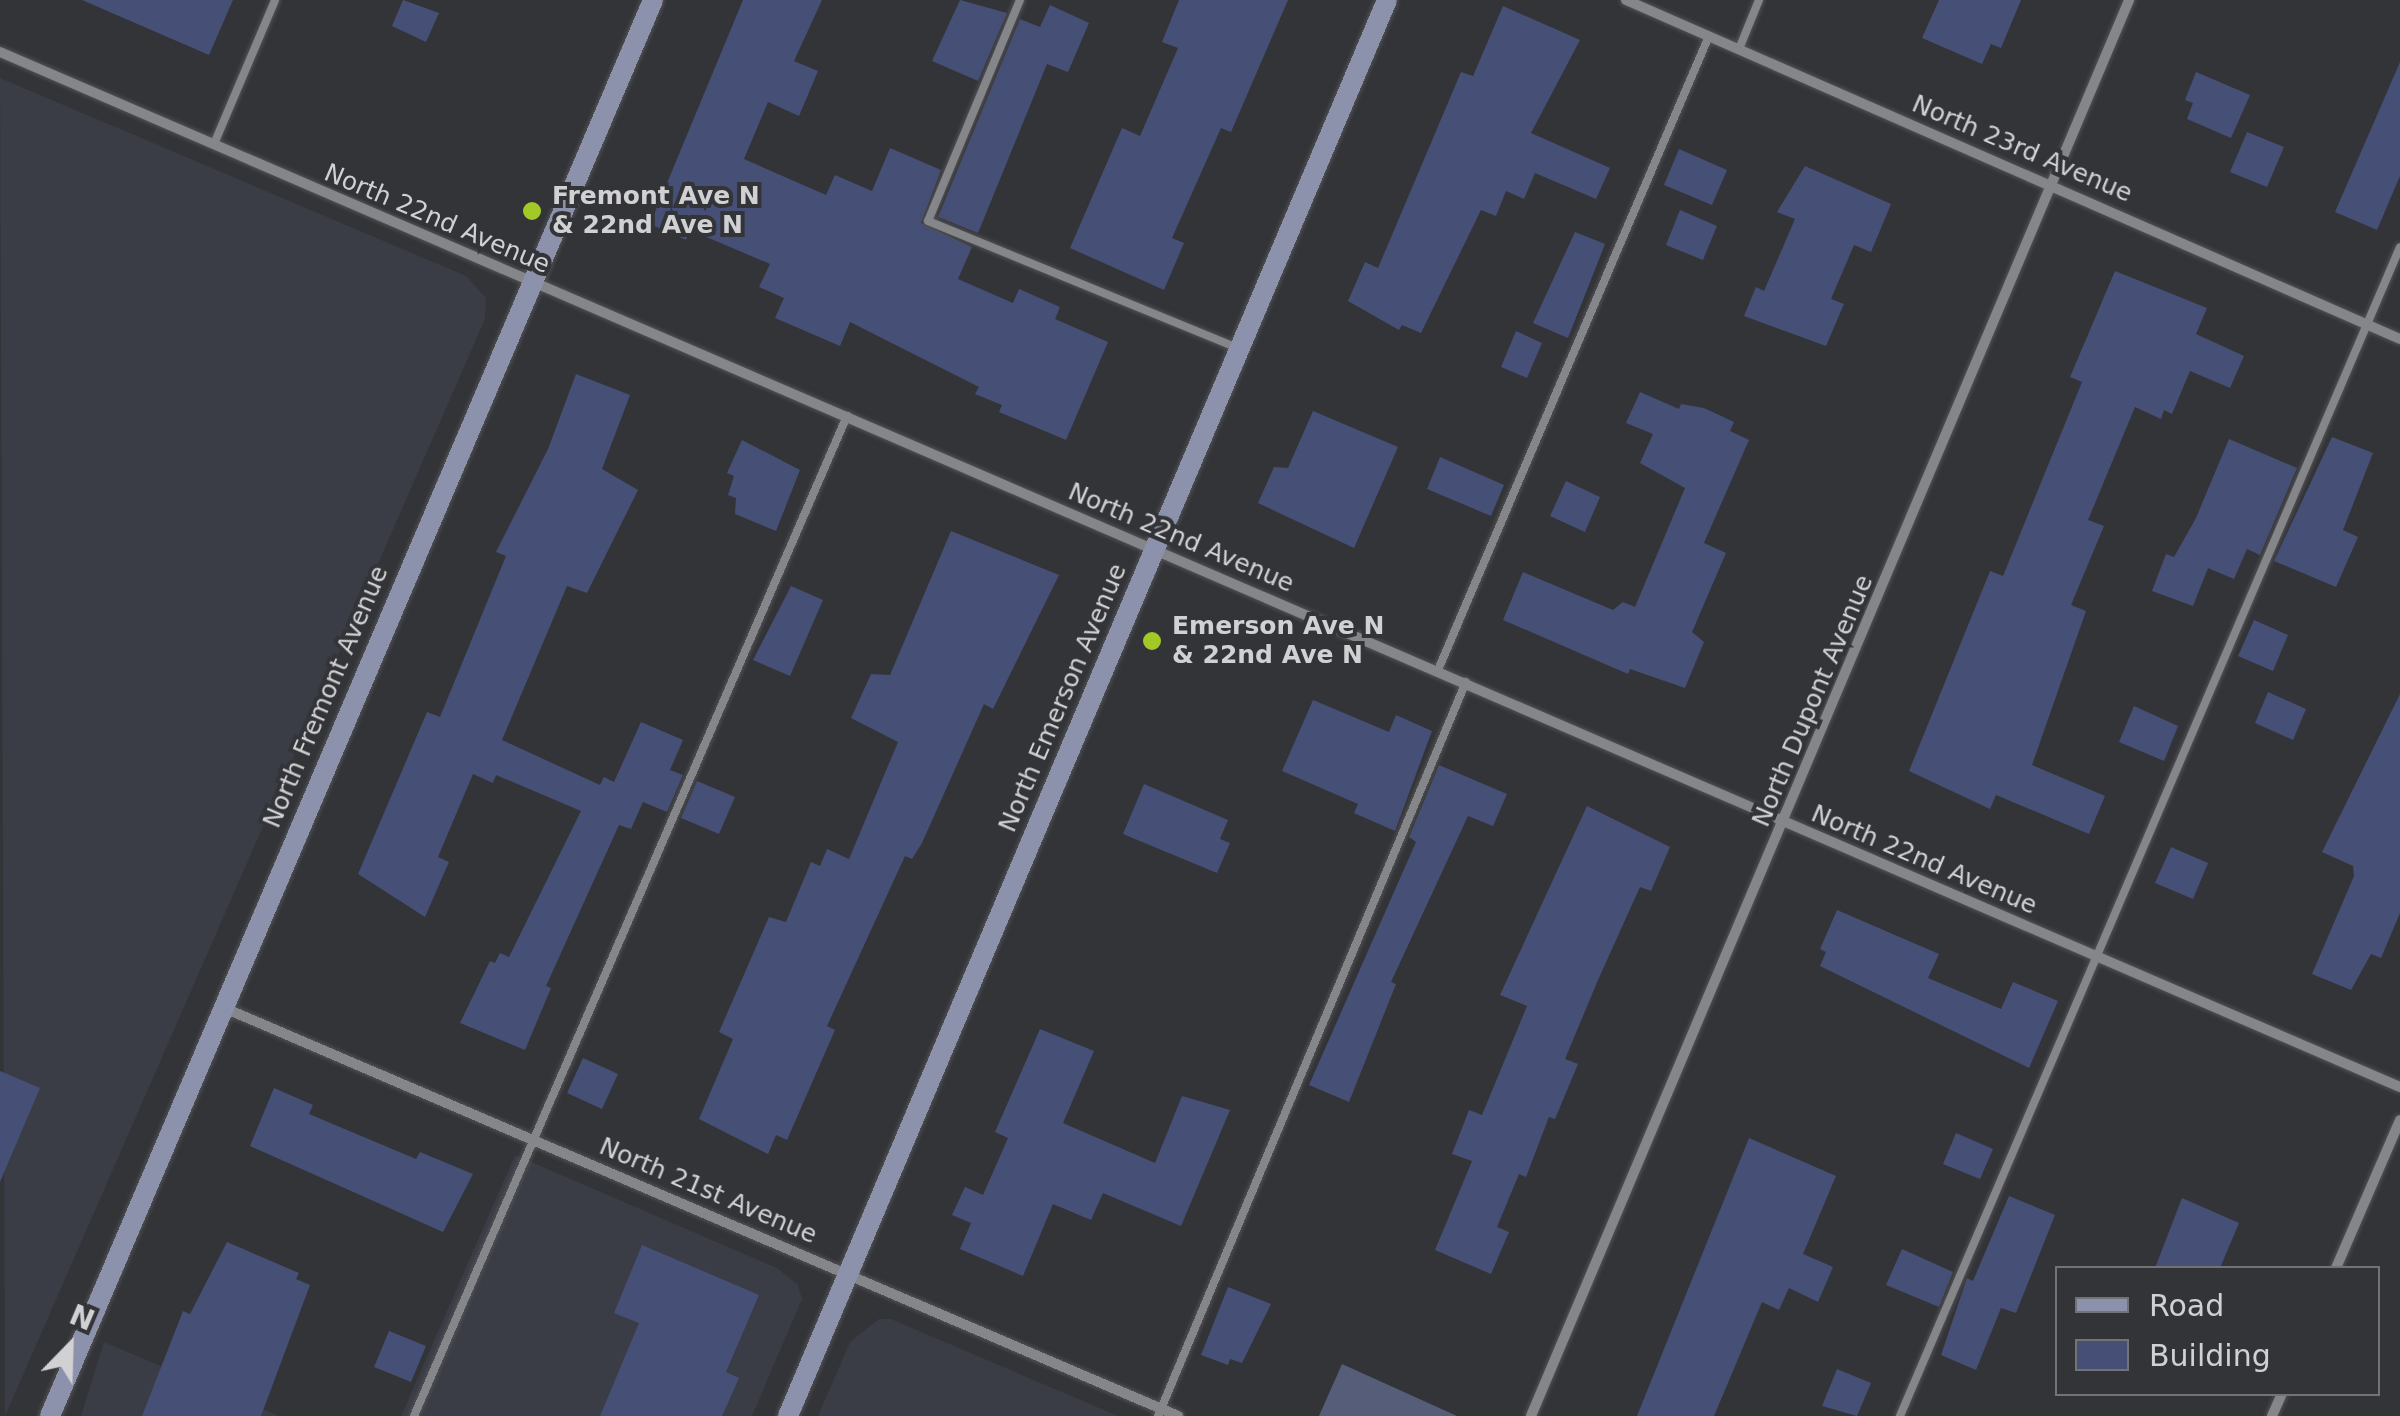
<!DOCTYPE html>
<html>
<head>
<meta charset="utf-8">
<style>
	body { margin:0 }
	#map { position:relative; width:2400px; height:1416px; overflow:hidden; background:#333438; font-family:"DejaVu Sans",sans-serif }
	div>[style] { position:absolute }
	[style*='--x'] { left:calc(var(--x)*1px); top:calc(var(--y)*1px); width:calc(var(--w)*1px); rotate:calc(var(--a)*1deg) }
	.built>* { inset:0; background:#3a3d46 }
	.green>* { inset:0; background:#555d79 }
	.building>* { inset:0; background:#464f76 }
	.roads { filter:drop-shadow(0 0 2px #525255) drop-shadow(0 0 2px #525255) }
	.lane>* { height:8px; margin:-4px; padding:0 4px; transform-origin:4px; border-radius:4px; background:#85868a }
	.street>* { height:10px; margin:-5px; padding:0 5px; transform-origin:5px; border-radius:5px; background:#85868a }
	.secondary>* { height:20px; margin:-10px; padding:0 10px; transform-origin:10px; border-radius:10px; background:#8c92ac }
	.dots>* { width:28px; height:28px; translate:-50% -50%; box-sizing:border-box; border:5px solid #333438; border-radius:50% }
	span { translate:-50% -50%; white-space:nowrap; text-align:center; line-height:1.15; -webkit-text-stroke:8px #333438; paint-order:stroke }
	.street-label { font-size:25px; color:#d1d1d3 }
	.poi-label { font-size:25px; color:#d1d1d3; font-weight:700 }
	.left { translate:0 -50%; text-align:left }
	.legend { position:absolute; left:2055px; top:1266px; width:325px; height:130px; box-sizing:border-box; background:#333438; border:2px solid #727376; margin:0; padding:12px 18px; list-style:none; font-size:30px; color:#d1d1d3 }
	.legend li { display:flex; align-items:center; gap:20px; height:50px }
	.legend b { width:50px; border:2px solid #727376 }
	.north { position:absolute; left:20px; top:1296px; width:100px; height:100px; -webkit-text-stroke:8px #333438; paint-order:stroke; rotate:23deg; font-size:28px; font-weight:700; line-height:40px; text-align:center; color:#d1d1d3 }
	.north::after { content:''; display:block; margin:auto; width:35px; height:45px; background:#d1d1d3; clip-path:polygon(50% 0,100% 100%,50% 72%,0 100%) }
</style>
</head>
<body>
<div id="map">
	<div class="built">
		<i style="clip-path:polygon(0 78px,466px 276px,486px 298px,485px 319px,5px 1416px)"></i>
		<i style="clip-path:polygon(515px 1155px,777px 1268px,798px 1285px,802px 1299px,752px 1416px,401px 1416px)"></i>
		<i style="clip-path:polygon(879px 1319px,891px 1319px,1118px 1416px,818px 1416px,850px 1342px)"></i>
		<i style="clip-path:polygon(104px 1342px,279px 1416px,81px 1416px)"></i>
	</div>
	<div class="green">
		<i style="clip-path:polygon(1342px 1364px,1457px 1416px,1319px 1416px)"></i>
	</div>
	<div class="building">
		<i style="clip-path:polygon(82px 0,233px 0,209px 55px)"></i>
		<i style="clip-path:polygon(403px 0,439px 13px,426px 42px,392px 26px)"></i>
		<i style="clip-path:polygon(743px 0,822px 0,794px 61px,818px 71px,799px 116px,768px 102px,744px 159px,826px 195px,835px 175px,872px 191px,890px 148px,941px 170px,921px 223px,972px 247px,958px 279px,1013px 303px,1019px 289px,1060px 307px,1055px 319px,1108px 342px,1066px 440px,999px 412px,1002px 405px,975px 394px,979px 387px,850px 322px,840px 346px,775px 318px,784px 298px,759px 287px,770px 264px,690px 230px,686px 240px,650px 224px)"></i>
		<i style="clip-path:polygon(960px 0,1007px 13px,978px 81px,932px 61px)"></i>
		<i style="clip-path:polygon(1179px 0,1288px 0,1231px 132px,1221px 128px,1172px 238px,1184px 243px,1164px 290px,1070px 248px,1122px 128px,1140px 136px,1178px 48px,1162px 42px)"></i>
		<i style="clip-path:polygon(1939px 0,2021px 0,2001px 48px,1991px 44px,1982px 64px,1922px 38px)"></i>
		<i style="clip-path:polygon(1050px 5px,1089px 23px,1068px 72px,1047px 64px,978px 233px,938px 217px,1020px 19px,1040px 27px)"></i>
		<i style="clip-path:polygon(1503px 6px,1580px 40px,1531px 133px,1610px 168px,1596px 199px,1535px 173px,1524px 199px,1506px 191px,1496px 216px,1481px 210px,1421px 333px,1402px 325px,1399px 330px,1348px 301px,1365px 262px,1378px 268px,1461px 72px,1473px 76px)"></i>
		<i style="clip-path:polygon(2400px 62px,2400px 176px,2377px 230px,2335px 212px)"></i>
		<i style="clip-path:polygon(2196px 72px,2250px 95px,2231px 138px,2187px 119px,2193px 103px,2185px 100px)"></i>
		<i style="clip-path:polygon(2247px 132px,2284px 147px,2267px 187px,2230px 172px)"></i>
		<i style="clip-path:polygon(1679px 149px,1727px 170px,1712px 205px,1664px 185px)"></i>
		<i style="clip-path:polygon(1805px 166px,1891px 204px,1871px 252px,1854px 245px,1831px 299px,1844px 304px,1826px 346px,1744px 316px,1756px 287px,1764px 291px,1795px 219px,1777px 212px)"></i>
		<i style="clip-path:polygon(1680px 210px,1717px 226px,1703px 260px,1666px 245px)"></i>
		<i style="clip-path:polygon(1575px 232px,1605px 244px,1568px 338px,1533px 323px)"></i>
		<i style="clip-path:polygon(2115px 271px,2207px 308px,2196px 334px,2244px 356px,2230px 388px,2190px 371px,2172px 414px,2164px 410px,2161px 419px,2135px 407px,2088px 520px,2104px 526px,2071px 605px,2086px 611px,2032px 765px,2105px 796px,2089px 834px,1996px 795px,1990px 809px,1909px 771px,1990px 571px,2003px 576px,2082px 382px,2070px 377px)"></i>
		<i style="clip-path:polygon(1516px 331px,1542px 343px,1527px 378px,1501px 367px)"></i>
		<i style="clip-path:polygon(576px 374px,630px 395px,602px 469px,638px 490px,587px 593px,567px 586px,502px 740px,600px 785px,604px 777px,614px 782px,641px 722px,683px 740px,670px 770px,683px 775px,667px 812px,643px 802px,631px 829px,619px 825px,546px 986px,551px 988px,525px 1050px,460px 1023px,490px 961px,495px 963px,500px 953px,509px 957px,581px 811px,496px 775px,493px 783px,473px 774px,438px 857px,449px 862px,425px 917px,358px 874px,427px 712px,440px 717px,506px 556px,496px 552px,548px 449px)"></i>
		<i style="clip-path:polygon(1640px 392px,1679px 409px,1681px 404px,1704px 408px,1734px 422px,1730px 431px,1749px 440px,1704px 543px,1726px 553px,1692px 632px,1704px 642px,1685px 688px,1630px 669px,1628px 674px,1503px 620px,1523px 572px,1613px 610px,1623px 602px,1635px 607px,1685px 488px,1640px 463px,1653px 434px,1626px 423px)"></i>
		<i style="clip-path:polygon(1313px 411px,1398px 447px,1354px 548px,1258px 503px,1274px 467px,1288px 468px)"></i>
		<i style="clip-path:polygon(2332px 437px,2373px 453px,2343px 530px,2358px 537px,2336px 587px,2274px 561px)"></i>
		<i style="clip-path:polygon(2229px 439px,2297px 468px,2260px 555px,2247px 549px,2234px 579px,2208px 568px,2193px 606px,2152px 591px,2166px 554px,2174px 557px,2196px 518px)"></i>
		<i style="clip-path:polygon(742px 440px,800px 470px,776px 531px,735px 514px,736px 498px,728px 495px,734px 476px,727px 473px)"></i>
		<i style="clip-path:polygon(1440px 457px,1504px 485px,1491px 516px,1427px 489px)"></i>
		<i style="clip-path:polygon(1566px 481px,1600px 497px,1585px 532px,1550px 516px)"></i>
		<i style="clip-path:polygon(951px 531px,1059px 575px,993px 709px,984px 704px,922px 843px,912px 859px,905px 856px,827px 1026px,835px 1030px,787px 1140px,776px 1135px,768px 1154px,699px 1119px,733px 1039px,719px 1032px,769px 917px,786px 922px,811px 862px,820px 866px,827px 849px,849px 859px,898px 742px,851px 718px,871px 674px,890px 675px)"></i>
		<i style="clip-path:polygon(791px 586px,823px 600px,790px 676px,753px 660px)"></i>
		<i style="clip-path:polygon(2254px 620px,2288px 635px,2273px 671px,2238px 656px)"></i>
		<i style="clip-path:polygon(2268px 692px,2306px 709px,2293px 740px,2255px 723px)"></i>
		<i style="clip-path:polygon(2400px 694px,2400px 913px,2381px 958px,2371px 954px,2351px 990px,2312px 974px,2354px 876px,2353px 866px,2322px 852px)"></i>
		<i style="clip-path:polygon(1313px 700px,1389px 732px,1396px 715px,1432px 731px,1395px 831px,1354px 813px,1358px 804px,1282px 771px)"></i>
		<i style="clip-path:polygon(2134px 706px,2178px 726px,2164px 761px,2119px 742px)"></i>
		<i style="clip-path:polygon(1439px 765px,1507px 794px,1493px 826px,1468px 816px,1391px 982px,1396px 984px,1349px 1102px,1309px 1085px,1416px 842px,1409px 837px)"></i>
		<i style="clip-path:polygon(697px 781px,735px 797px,719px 834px,681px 818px)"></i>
		<i style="clip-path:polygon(1144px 784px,1228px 820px,1220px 839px,1230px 843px,1217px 873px,1123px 834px)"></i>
		<i style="clip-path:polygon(1587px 806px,1670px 847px,1651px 891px,1640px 887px,1598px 980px,1565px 1059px,1578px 1064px,1555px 1119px,1549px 1117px,1526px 1177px,1519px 1174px,1497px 1227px,1509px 1232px,1491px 1274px,1435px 1250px,1472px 1161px,1452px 1154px,1469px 1110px,1482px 1115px,1527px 1006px,1500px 995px)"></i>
		<i style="clip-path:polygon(2171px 847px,2208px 863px,2193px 899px,2155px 883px)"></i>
		<i style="clip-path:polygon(1837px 910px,1939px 954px,1928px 978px,2001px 1009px,2013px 982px,2058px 1001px,2029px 1068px,1820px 966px,1826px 952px,1820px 949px)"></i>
		<i style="clip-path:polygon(1040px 1029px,1094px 1051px,1063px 1123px,1155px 1163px,1182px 1096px,1230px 1110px,1181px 1226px,1103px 1193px,1091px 1220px,1053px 1204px,1023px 1276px,960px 1249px,971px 1223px,952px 1215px,965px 1187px,983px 1195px,1008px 1138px,995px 1132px)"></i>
		<i style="clip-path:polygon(583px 1058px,618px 1074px,602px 1109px,567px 1093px)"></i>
		<i style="clip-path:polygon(0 1071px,40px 1088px,0 1182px)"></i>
		<i style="clip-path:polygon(274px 1088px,313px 1105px,309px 1114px,416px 1159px,420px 1152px,473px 1174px,443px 1232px,250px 1146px)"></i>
		<i style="clip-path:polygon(1956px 1133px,1993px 1149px,1980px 1179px,1943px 1164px)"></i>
		<i style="clip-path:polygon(1749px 1138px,1836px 1176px,1803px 1254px,1833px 1267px,1818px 1302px,1789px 1288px,1779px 1310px,1762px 1302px,1714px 1416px,1637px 1416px)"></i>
		<i style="clip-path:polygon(2009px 1196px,2055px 1215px,2016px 1313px,2001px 1308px,1976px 1370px,1941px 1355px,1967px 1278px,1973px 1281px)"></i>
		<i style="clip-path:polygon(2182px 1198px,2239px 1223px,2220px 1268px,2155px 1268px)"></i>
		<i style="clip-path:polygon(227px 1242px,299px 1273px,296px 1279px,310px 1285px,261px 1416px,142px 1416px,183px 1311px,190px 1314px)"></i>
		<i style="clip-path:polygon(642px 1245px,759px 1295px,726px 1372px,739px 1378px,722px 1416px,600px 1416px,639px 1323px,614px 1313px)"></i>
		<i style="clip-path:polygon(1902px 1249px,1953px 1272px,1939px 1307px,1886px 1285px)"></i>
		<i style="clip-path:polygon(1228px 1287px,1271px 1304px,1242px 1363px,1230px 1359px,1228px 1365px,1201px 1355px)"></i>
		<i style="clip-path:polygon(389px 1331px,426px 1346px,411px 1382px,374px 1367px)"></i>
		<i style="clip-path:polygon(1837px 1369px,1871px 1383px,1857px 1416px,1822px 1406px)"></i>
	</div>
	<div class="roads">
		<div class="lane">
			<i style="--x:1020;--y:0;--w:239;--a:112.6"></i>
			<i style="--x:928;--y:221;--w:335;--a:22.3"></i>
			<i style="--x:1739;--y:49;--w:53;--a:-67.8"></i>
			<i style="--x:214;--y:144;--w:156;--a:-67"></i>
			<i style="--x:1438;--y:670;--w:689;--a:-66.86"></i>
			<i style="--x:414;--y:1416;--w:1090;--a:-66.59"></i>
			<i style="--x:1158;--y:1416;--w:796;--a:-67.24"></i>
			<i style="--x:1900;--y:1416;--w:1271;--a:-66.84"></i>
		</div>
		<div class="street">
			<i style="--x:1626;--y:0;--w:845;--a:23.65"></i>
			<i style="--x:0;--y:52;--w:2614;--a:23.33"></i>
			<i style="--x:222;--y:1007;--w:1040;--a:23.16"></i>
			<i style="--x:2336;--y:1268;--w:161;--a:-66.6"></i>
			<i style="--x:1531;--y:1416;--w:1537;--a:-67.1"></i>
			<i style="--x:2272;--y:1416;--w:24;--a:-66"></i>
		</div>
		<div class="secondary">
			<i style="--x:50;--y:1416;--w:1539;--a:-66.93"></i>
			<i style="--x:788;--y:1416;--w:1537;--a:-67.07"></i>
		</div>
	</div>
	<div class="dots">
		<i style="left:532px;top:211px;background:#a3c927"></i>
		<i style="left:1152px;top:641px;background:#a3c927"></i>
	</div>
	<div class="street-label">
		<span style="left:2022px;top:149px;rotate:23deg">North 23rd Avenue</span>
		<span style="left:437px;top:219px;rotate:23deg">North 22nd Avenue</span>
		<span style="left:1181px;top:538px;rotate:23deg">North 22nd Avenue</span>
		<span style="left:326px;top:697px;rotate:-67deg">North Fremont Avenue</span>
		<span style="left:1063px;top:698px;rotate:-67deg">North Emerson Avenue</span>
		<span style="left:1813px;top:701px;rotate:-67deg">North Dupont Avenue</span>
		<span style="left:1924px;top:860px;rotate:23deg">North 22nd Avenue</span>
		<span style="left:708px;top:1191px;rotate:23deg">North 21st Avenue</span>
	</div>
	<div class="poi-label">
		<span class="left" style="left:552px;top:211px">Fremont Ave N<br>&amp; 22nd Ave N</span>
		<span class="left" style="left:1172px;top:641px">Emerson Ave N<br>&amp; 22nd Ave N</span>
	</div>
	<ul class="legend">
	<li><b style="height:12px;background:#8c92ac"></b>Road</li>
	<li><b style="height:28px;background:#464f76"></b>Building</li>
	</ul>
	<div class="north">N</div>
</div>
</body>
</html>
